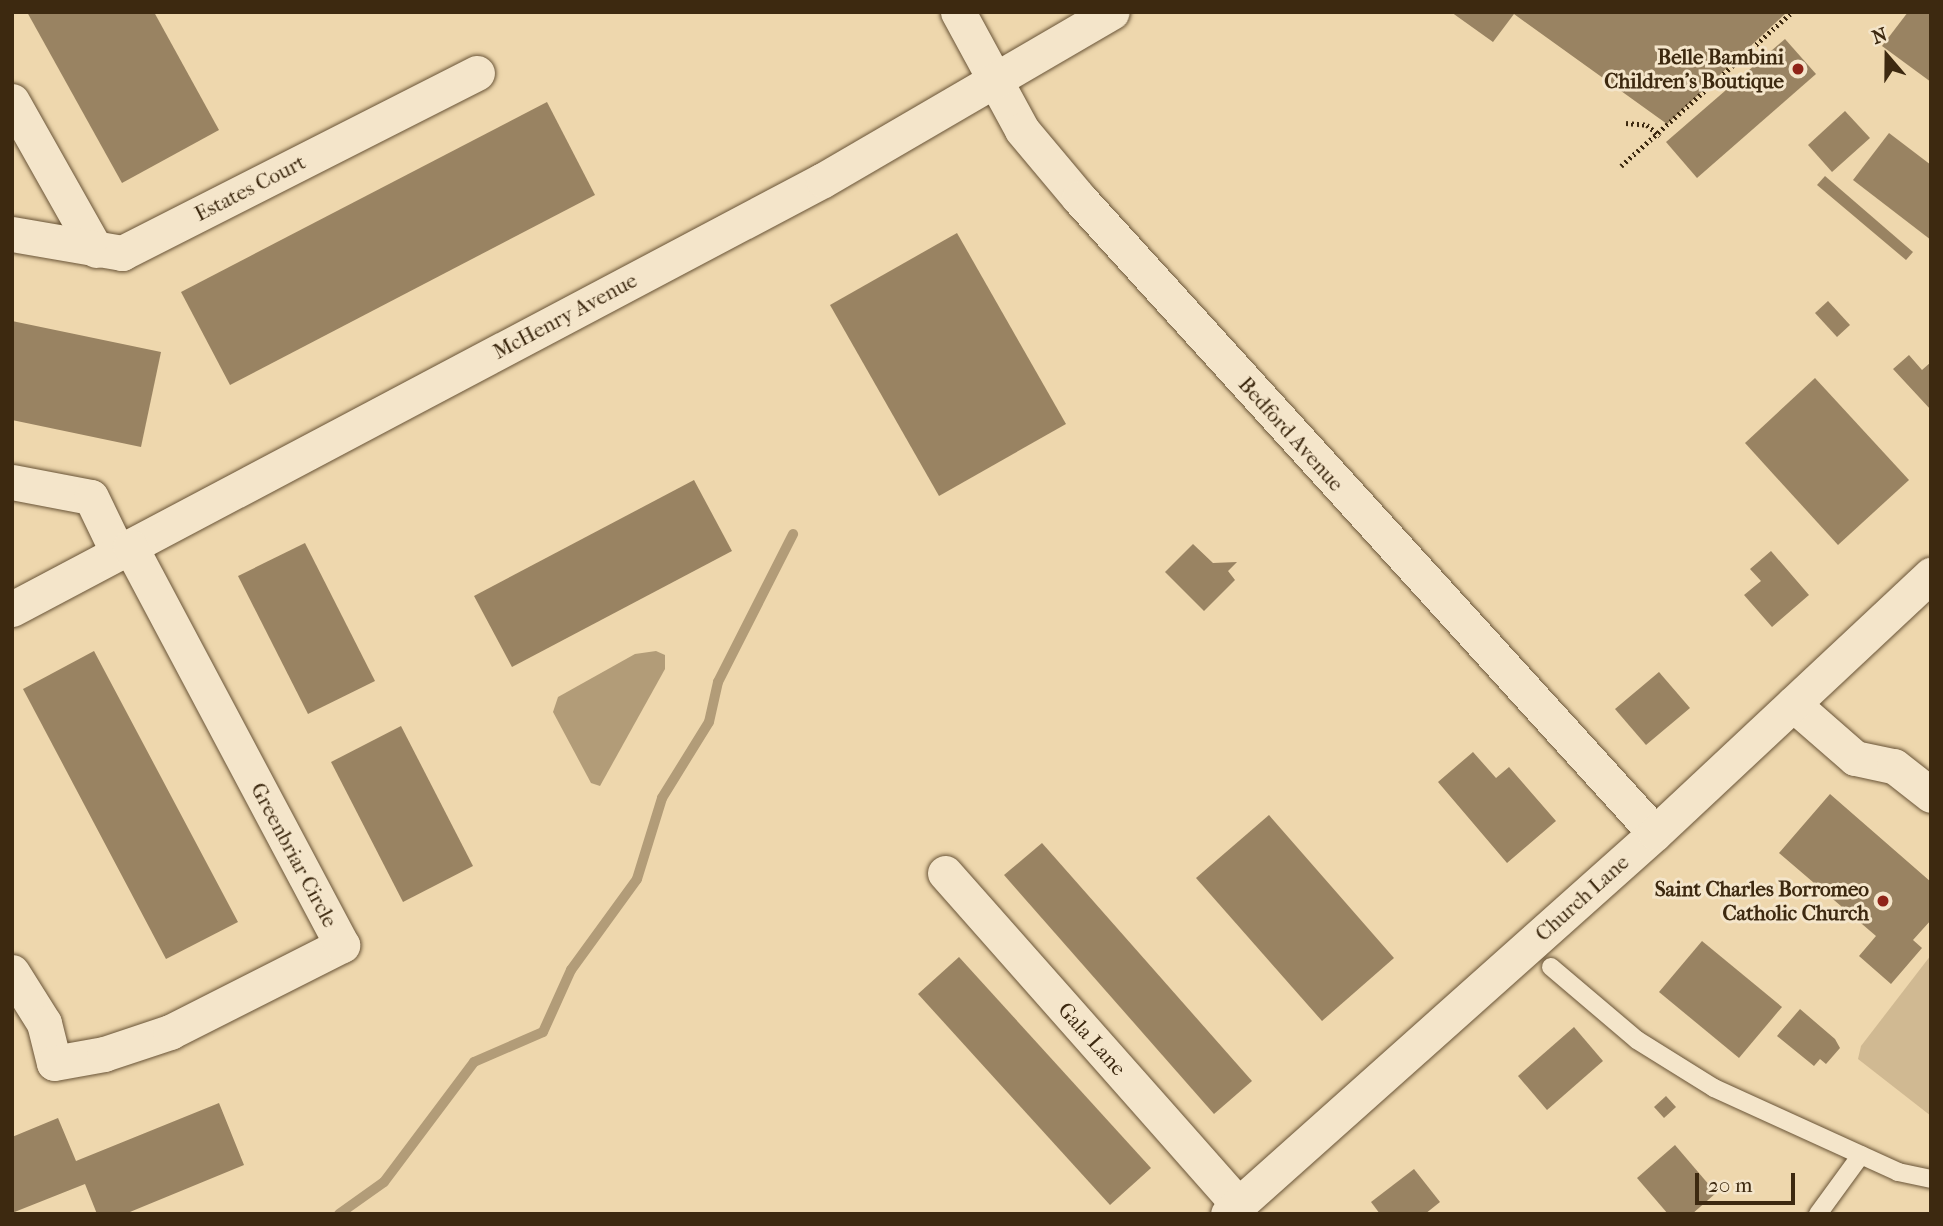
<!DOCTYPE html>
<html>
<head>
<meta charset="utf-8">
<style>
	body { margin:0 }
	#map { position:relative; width:1943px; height:1226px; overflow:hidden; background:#eed7ad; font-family:"IM FELL French Canon",serif }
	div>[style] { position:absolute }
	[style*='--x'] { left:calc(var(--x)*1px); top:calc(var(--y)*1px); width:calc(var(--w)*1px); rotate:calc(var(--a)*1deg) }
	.green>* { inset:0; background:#d0b992 }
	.water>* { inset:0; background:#b29c78 }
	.stream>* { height:10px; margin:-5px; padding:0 5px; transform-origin:5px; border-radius:5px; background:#b29c78 }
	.building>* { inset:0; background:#998362 }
	.path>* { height:4.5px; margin-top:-2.25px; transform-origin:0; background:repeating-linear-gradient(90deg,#3d2910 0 2px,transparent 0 5.5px) }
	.roads { filter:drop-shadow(0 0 2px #695437) drop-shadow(0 0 2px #695437) }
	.service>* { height:18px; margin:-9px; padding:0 9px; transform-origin:9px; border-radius:9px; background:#f4e5ca }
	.minor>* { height:35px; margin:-17.5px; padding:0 17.5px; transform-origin:17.5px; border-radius:17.5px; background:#f4e5ca }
	.dots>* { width:19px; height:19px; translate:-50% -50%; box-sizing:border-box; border:4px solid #f4e5ca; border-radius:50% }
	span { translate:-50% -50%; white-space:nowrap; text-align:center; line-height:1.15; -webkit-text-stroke:6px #f4e5ca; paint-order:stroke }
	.poi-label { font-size:21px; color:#3d2910; font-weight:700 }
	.right { translate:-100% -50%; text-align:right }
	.street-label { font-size:21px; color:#3d2910 }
	.frame { position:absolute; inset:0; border:14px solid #3d2910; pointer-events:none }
	.north { position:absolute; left:1852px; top:21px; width:70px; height:70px; -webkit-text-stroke:5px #f4e5ca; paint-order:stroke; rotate:340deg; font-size:19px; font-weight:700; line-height:28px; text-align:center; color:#3d2910 }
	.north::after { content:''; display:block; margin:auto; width:24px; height:32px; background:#3d2910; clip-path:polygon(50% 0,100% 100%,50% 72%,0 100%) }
	.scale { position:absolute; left:1695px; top:1173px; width:100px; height:32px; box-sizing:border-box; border:4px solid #3d2910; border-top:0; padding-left:9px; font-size:21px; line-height:24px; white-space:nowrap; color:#3d2910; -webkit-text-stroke:5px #f4e5ca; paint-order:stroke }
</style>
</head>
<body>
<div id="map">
	<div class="green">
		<i style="clip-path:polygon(1931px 955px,1931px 1116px,1858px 1059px,1861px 1046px)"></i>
	</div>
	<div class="water">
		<i style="clip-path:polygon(656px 651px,665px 655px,665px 669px,600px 786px,591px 783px,553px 712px,558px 697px,635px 654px)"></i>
	</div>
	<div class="stream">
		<i style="--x:339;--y:1214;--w:55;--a:-35.4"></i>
		<i style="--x:384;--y:1182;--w:150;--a:-53.1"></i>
		<i style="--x:474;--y:1062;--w:75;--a:-23.5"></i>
		<i style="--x:543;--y:1032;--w:68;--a:-65.7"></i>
		<i style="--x:571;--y:970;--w:112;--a:-54"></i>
		<i style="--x:637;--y:879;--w:85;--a:-72.8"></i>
		<i style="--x:662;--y:798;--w:89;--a:-58.3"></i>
		<i style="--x:709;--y:722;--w:41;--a:-77.3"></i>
		<i style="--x:718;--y:682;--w:166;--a:-63.1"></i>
	</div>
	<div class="building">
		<i style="clip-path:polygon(27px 12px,154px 12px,219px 130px,122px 183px)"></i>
		<i style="clip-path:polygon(1451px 12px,1787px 12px,1667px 124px,1514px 14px,1493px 42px)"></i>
		<i style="clip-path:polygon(1908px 12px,1931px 12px,1931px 82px,1882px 46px)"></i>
		<i style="clip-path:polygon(1785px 39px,1816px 74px,1697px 178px,1666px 142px)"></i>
		<i style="clip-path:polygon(547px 102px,595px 195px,230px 385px,181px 292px)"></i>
		<i style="clip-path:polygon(1845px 111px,1870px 138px,1832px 172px,1808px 145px)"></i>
		<i style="clip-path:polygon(1889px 133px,1931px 165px,1931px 240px,1853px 180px)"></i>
		<i style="clip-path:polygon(1825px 176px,1913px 252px,1906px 260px,1817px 185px)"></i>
		<i style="clip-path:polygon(957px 233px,1066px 424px,939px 496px,830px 305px)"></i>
		<i style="clip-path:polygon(1828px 301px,1850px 325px,1837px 337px,1815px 313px)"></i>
		<i style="clip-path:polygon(12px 321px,161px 352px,141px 447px,12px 420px)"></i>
		<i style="clip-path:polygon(1909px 355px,1922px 370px,1931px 362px,1931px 410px,1893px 369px)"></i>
		<i style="clip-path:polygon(1815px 378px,1909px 480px,1838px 545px,1745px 443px)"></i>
		<i style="clip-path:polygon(694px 480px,732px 551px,512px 667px,474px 596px)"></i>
		<i style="clip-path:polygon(305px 543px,375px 681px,308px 714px,238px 576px)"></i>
		<i style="clip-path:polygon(1193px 544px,1213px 563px,1237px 562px,1228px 571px,1235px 580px,1204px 611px,1165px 572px)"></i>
		<i style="clip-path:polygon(1771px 551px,1809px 595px,1772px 627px,1744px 595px,1761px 581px,1750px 569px)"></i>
		<i style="clip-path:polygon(94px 651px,238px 922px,166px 959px,23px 689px)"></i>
		<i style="clip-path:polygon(1659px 672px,1690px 708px,1646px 745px,1615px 709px)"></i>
		<i style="clip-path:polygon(401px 726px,473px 866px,403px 902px,331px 762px)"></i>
		<i style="clip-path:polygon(1473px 752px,1496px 778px,1509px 767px,1556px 821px,1507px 863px,1438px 782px)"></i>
		<i style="clip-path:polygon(1830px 794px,1931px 882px,1931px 920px,1913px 940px,1922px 948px,1891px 984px,1859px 956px,1876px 936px,1779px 853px)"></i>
		<i style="clip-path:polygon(1269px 815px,1394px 958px,1322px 1021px,1196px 878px)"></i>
		<i style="clip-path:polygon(1042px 843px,1252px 1081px,1214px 1114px,1004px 875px)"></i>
		<i style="clip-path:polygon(1702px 941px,1782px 1007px,1739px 1058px,1659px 992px)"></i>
		<i style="clip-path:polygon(959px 957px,1151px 1168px,1110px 1205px,918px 994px)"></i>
		<i style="clip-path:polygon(1800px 1009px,1835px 1039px,1840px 1048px,1826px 1064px,1820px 1059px,1814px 1066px,1777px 1036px)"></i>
		<i style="clip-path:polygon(1574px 1027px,1603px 1061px,1547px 1110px,1518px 1076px)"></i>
		<i style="clip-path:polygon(1666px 1096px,1676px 1107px,1664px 1118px,1654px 1107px)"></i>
		<i style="clip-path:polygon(219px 1103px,244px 1165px,125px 1214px,97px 1214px,85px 1184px,12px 1213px,12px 1137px,58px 1118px,76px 1161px)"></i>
		<i style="clip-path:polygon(1675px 1145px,1716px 1193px,1692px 1214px,1668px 1214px,1637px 1178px)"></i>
		<i style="clip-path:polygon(1414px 1169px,1440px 1202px,1425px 1214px,1380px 1214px,1371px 1202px)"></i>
	</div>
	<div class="path">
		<i style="--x:1626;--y:123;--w:21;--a:5"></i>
		<i style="--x:1647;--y:125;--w:17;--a:40"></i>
		<i style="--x:1621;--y:166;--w:230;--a:-42"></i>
	</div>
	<div class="roads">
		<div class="service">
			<i style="--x:1551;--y:967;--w:113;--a:40.3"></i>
			<i style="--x:1637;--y:1040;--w:91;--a:31.9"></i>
			<i style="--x:1714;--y:1088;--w:202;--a:24.5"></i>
			<i style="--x:1898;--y:1172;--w:34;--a:12"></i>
			<i style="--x:1818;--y:1214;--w:73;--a:-53.9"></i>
		</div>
		<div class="minor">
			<i style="--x:958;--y:12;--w:134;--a:61.5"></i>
			<i style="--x:1022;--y:130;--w:89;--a:50"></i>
			<i style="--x:1079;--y:198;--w:857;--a:47.79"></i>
			<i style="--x:12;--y:101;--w:171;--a:60.6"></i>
			<i style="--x:12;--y:234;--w:112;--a:9.8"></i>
			<i style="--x:122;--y:253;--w:398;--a:-26.9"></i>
			<i style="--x:12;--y:482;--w:80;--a:10.8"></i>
			<i style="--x:91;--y:497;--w:62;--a:64.3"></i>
			<i style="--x:12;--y:609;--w:917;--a:-27.88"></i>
			<i style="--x:823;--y:180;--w:334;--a:-30.2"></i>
			<i style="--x:1793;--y:704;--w:82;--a:41.1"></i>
			<i style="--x:1855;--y:758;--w:40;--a:12"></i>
			<i style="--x:1894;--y:766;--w:47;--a:38.1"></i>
			<i style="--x:945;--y:873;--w:443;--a:48.5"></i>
			<i style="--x:12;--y:972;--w:60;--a:57.9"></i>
			<i style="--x:44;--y:1023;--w:41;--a:76"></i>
			<i style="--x:54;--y:1063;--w:51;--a:-10.2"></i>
			<i style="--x:104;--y:1054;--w:70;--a:-18.4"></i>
			<i style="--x:170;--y:1032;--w:193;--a:-26.8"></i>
			<i style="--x:342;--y:945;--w:451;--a:-118"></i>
			<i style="--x:1228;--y:1214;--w:572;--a:-41.74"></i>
			<i style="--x:1655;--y:833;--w:378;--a:-43.1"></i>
		</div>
	</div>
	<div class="dots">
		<i style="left:1798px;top:69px;background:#8f2418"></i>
		<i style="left:1883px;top:901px;background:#8f2418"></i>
	</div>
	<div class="poi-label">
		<span class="right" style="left:1784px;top:69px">Belle Bambini<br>Children’s Boutique</span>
		<span class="right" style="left:1869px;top:901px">Saint Charles Borromeo<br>Catholic Church</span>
	</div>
	<div class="street-label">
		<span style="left:250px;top:188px;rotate:-27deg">Estates Court</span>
		<span style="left:565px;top:316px;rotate:-28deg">McHenry Avenue</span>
		<span style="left:1291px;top:434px;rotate:48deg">Bedford Avenue</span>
		<span style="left:294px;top:855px;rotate:62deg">Greenbriar Circle</span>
		<span style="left:1582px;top:898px;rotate:-42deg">Church Lane</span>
		<span style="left:1092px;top:1039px;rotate:48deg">Gala Lane</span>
	</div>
	<div class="frame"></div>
	<div class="north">N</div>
	<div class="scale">20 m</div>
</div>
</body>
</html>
